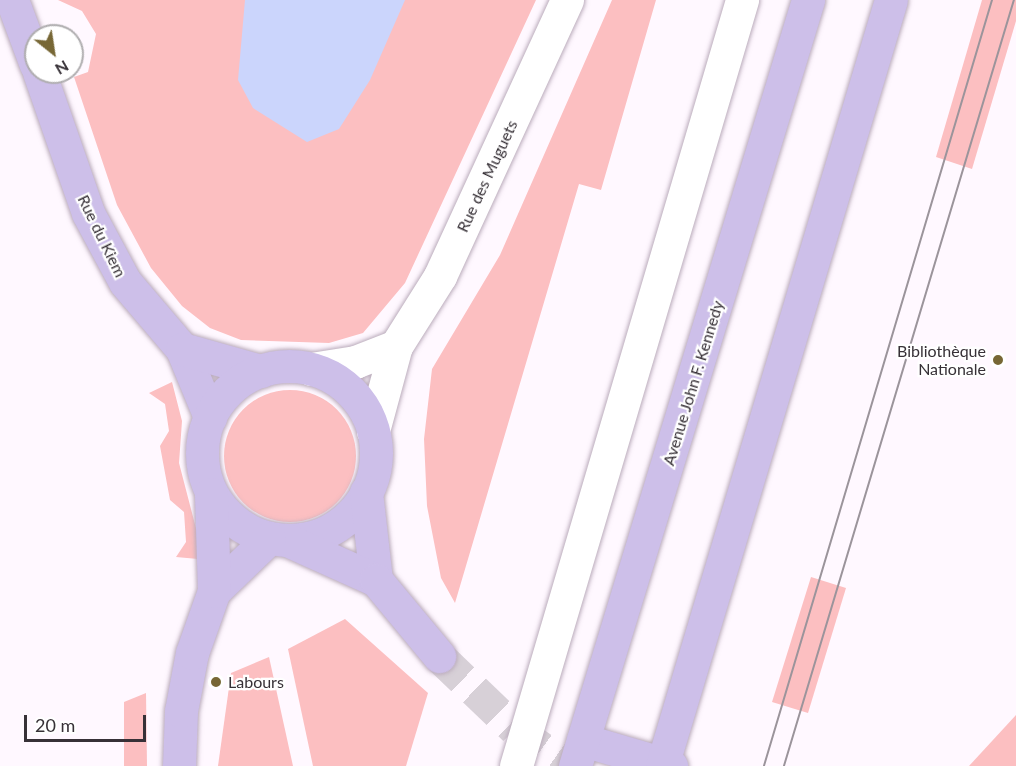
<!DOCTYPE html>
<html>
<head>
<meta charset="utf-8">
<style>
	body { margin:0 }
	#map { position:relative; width:1016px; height:766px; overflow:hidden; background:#fff8ff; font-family:Lato,sans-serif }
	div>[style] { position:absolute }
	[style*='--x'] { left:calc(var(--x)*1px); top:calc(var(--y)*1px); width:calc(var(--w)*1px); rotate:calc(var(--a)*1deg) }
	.green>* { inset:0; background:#fcbfc1 }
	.round { border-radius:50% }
	.water>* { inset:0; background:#cbd5fc }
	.major-tunnel>* { height:33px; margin-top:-16.5px; transform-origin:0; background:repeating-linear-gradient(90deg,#d7d0d7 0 33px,transparent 0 49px) }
	.roads { filter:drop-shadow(0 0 2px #bbacbc) drop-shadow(0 0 2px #bbacbc) }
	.minor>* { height:33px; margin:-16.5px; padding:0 16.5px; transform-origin:16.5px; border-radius:16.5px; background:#fff }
	.major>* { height:33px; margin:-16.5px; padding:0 16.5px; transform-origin:16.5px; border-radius:16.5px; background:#cdbfe9 }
	.major>.ring { margin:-16.5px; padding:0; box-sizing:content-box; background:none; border:33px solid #cdbfe9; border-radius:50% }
	.tram>* { height:1.5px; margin:-0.75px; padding:0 0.75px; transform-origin:0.75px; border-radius:0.75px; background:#9b949b }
	.dots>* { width:16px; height:16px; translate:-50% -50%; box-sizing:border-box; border:3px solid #fff; border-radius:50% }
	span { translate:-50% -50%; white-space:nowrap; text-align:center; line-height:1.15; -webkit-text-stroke:4.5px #fff; paint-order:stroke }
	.street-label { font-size:16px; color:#373137 }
	.poi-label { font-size:16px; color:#373137 }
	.right { translate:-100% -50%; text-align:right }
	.left { translate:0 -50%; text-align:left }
	.north { position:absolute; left:24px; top:24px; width:60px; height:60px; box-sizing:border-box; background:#fff; border:2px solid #afadaf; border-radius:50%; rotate:150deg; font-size:16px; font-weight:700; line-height:24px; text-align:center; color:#373137 }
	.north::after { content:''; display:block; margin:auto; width:21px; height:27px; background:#776735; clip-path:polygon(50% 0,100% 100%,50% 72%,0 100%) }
	.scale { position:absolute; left:24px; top:715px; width:122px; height:27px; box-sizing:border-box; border:3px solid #373137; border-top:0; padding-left:8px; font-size:18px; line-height:21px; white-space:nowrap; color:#373137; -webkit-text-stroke:4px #fff; paint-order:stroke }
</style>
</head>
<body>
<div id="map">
	<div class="green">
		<i style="clip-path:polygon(58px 0,536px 0,405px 283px,363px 333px,329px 343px,241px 340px,210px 328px,182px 306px,151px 268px,117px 205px,74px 77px,88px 72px,96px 34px,82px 11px)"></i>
		<i style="clip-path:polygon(612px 0,656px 0,601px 190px,579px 184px,455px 603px,441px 578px,427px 506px,424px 439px,432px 369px,500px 255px)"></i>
		<i style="clip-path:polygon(982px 0,1016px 0,1016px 21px,972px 169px,936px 157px)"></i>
		<i style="clip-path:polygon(172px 382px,182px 421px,179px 463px,198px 536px,198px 559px,176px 557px,186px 542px,184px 512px,170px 500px,160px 446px,169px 431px,165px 404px,149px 393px)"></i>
		<i class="round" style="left:224px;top:390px;width:132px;height:132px"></i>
		<i style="clip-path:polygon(811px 577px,846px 588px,808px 713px,772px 702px)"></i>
		<i style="clip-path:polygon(345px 619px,428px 693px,406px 766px,313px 766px,288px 649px)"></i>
		<i style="clip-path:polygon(269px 657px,293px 766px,218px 766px,231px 673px)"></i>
		<i style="clip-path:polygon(146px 693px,147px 766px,124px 766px,124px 702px)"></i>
		<i style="clip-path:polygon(1016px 715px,1016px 766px,969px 766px)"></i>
	</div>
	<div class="water">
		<i style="clip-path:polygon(245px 0,405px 0,370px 80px,339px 129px,307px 142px,253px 108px,238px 80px)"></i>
	</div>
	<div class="major-tunnel">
		<i style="--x:439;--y:656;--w:105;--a:43.8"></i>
		<i style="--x:515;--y:729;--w:64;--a:35.4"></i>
	</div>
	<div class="roads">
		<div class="minor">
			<i style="--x:311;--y:369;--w:45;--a:-9"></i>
			<i style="--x:355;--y:362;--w:44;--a:-21.3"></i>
			<i style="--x:373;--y:431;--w:88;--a:-74.9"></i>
			<i style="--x:396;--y:346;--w:83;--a:-57.8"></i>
			<i style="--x:440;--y:276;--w:304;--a:-65.3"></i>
			<i style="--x:516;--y:766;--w:799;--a:-73.56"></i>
		</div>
		<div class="major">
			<i style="--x:12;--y:0;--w:69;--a:69.7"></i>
			<i style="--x:39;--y:72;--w:149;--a:70.8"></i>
			<i style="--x:88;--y:213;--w:78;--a:61.8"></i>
			<i style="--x:125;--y:282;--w:88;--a:49.6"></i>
			<i style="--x:182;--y:349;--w:74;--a:67.6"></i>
			<i style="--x:182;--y:349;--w:82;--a:15.6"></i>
			<i class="ring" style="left:202px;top:366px;width:141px;height:141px"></i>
			<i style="--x:366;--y:492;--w:89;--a:83.5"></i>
			<i style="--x:287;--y:540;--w:98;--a:24.2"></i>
			<i style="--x:376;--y:580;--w:99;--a:50.3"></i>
			<i style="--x:214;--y:591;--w:76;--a:-43.9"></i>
			<i style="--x:583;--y:740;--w:92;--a:16.5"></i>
			<i style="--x:179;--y:766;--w:55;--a:-87.9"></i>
			<i style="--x:181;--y:711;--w:59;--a:-79.3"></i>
			<i style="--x:192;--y:653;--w:66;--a:-70.5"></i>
			<i style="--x:214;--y:591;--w:97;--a:-91.8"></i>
			<i style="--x:575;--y:766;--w:801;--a:-73.08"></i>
			<i style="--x:662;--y:766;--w:799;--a:-73.36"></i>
		</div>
	</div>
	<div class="tram">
		<i style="--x:764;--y:766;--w:799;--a:-73.42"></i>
		<i style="--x:784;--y:766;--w:800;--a:-73.29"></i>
	</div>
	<div class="dots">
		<i style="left:998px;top:360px;background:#776735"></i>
		<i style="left:216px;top:682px;background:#776735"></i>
	</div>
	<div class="street-label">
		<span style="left:487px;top:176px;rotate:-65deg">Rue des Muguets</span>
		<span style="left:102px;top:236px;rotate:64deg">Rue du Kiem</span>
		<span style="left:693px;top:383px;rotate:-73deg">Avenue John F. Kennedy</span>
	</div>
	<div class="poi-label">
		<span class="right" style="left:986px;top:360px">Bibliothèque<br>Nationale</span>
		<span class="left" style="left:228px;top:682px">Labours</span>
	</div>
	<div class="north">N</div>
	<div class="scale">20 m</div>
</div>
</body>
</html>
